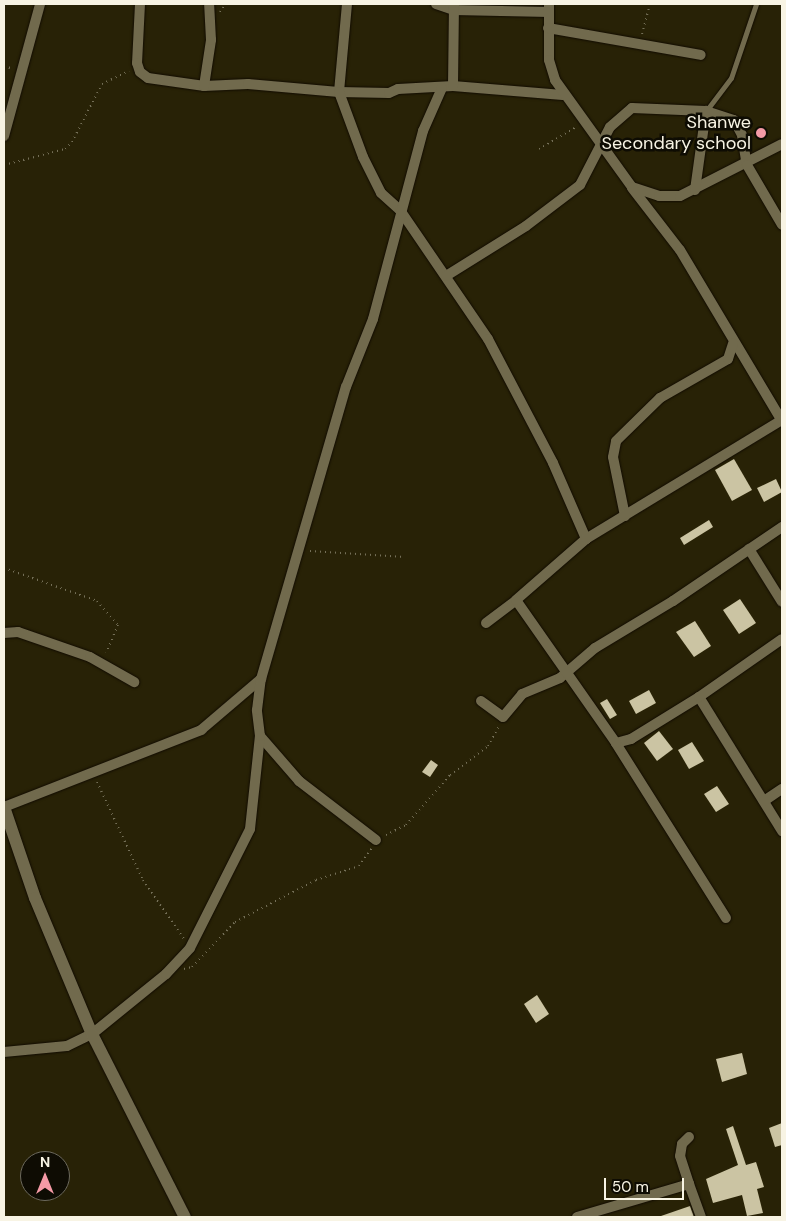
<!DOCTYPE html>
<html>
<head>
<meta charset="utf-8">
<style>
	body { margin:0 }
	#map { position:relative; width:786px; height:1221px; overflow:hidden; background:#282206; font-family:"DM Sans",sans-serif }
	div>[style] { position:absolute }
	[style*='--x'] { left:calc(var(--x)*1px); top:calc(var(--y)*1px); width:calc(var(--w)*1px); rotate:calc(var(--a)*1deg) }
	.building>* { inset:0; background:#cbc4a3 }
	.path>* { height:2px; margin-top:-1px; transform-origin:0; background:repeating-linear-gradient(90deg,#757058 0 1px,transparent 0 5px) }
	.roads { filter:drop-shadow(0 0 1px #110b00) drop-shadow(0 0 1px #110b00) }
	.service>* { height:5px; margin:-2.5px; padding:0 2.5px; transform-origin:2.5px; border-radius:2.5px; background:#716a4d }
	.minor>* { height:10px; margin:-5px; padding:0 5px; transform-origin:5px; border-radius:5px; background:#716a4d }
	.tertiary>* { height:12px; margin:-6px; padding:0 6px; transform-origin:6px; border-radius:6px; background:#716a4d }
	.dots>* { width:14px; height:14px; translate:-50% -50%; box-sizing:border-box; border:2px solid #0e0c03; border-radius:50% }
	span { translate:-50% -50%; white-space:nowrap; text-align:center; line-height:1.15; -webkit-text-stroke:5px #0e0c03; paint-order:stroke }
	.poi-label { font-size:18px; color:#f8f4e4 }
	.right { translate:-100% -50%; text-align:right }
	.frame { position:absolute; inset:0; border:5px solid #f8f4e4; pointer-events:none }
	.north { position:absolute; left:20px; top:1151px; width:50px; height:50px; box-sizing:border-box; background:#0e0c03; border:1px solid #6c695d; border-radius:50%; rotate:0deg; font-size:14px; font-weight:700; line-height:20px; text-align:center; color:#f8f4e4 }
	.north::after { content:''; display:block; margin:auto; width:18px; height:22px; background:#f49aa6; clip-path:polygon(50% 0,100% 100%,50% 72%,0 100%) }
	.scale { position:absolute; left:604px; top:1178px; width:80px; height:22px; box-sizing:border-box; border:2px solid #f8f4e4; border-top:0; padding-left:6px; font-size:15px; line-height:18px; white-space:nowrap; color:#f8f4e4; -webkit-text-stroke:4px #0e0c03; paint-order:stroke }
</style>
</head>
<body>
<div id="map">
	<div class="building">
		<i style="clip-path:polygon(734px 459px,752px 490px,732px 501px,715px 470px)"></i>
		<i style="clip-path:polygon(776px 479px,782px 492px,764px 502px,757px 488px)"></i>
		<i style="clip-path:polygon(709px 520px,713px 527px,684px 545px,680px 538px)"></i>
		<i style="clip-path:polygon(740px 599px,756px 623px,739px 634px,723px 610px)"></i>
		<i style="clip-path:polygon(695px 621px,711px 646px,694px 657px,676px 632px)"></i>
		<i style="clip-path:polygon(649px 690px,656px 703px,636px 714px,629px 701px)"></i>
		<i style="clip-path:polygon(607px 699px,617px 715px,610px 719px,600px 703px)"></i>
		<i style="clip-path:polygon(659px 731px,673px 749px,657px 761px,644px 743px)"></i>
		<i style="clip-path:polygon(692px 742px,704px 761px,689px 769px,678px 750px)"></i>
		<i style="clip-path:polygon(431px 760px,438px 765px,430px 777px,422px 772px)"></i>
		<i style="clip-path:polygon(717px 786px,729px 804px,716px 812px,704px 794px)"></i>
		<i style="clip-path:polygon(537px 995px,549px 1014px,536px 1023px,524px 1004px)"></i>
		<i style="clip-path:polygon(742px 1053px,747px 1074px,722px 1082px,716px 1059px)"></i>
		<i style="clip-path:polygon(782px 1123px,782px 1145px,775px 1147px,769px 1128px)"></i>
		<i style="clip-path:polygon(733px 1126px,746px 1165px,756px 1162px,764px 1187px,757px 1189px,763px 1213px,747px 1216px,742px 1195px,713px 1203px,706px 1179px,738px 1165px,726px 1129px)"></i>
		<i style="clip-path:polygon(690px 1206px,694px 1217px,661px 1217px,661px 1216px)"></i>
	</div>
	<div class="path">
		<i style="--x:220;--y:12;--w:10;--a:-53"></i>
		<i style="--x:642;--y:34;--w:31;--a:-75"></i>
		<i style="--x:4;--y:66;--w:7;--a:16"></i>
		<i style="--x:539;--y:149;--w:43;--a:-30.7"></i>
		<i style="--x:4;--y:165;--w:63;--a:-14.7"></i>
		<i style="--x:65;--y:149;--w:10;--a:-45"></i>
		<i style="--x:72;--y:142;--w:65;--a:-62.7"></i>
		<i style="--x:102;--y:84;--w:30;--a:-26"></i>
		<i style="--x:310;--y:551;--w:95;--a:3.6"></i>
		<i style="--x:4;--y:568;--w:99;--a:19.5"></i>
		<i style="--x:97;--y:601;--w:32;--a:49"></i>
		<i style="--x:118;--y:625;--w:30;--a:113"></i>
		<i style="--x:97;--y:782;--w:108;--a:64.9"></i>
		<i style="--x:143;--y:880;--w:72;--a:55.2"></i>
		<i style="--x:386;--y:835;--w:22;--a:-27"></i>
		<i style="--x:406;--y:825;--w:67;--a:-48.7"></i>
		<i style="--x:450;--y:775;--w:48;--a:-37.3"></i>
		<i style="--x:488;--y:746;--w:23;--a:-61"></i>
		<i style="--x:184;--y:969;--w:8;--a:-14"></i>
		<i style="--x:192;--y:967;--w:62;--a:-46.3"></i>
		<i style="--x:235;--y:922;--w:91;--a:-27.4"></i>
		<i style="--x:316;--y:880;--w:45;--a:-18"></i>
		<i style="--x:359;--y:866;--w:22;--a:-54"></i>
	</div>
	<div class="roads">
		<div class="service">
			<i style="--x:706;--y:111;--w:41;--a:-52.9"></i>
			<i style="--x:731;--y:78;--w:78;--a:-71.3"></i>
		</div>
		<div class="minor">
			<i style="--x:140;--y:4;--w:59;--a:92.9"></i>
			<i style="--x:137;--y:63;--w:9;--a:72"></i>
			<i style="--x:140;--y:72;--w:10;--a:37"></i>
			<i style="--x:148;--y:78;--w:57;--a:8.1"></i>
			<i style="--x:204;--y:86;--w:44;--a:-2.6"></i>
			<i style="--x:248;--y:84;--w:91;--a:5"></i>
			<i style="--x:339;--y:92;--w:50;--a:1.1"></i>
			<i style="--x:389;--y:93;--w:10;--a:-24"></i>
			<i style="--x:398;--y:89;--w:55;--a:-3.1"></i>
			<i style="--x:453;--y:86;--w:110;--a:4.7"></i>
			<i style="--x:347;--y:4;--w:88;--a:95.2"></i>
			<i style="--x:339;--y:92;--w:69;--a:69.7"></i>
			<i style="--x:363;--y:157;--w:40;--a:63.4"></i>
			<i style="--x:381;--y:193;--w:25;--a:42"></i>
			<i style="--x:400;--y:210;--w:156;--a:55.7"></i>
			<i style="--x:488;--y:339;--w:140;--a:62.3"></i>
			<i style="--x:553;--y:463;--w:83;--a:66.5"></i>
			<i style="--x:436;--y:4;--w:18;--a:19"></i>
			<i style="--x:453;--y:10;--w:96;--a:1.2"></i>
			<i style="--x:549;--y:4;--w:56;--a:90"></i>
			<i style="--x:549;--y:60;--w:21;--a:73"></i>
			<i style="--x:555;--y:80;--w:132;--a:54.3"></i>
			<i style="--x:632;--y:187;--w:28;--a:18"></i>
			<i style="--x:659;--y:196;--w:21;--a:0"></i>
			<i style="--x:680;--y:196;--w:114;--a:-27"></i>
			<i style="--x:548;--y:28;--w:155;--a:10"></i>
			<i style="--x:204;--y:86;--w:47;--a:-81.3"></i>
			<i style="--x:211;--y:40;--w:36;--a:-93"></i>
			<i style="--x:453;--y:86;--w:81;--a:-89.3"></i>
			<i style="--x:4;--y:136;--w:137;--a:-74.7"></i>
			<i style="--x:632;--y:188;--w:78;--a:52.3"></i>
			<i style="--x:680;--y:250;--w:199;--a:59.2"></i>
			<i style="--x:695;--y:190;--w:80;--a:-82.1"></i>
			<i style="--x:446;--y:276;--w:94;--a:-32"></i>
			<i style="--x:526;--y:226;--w:68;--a:-37.2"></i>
			<i style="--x:580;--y:185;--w:65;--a:-62.7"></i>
			<i style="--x:610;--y:127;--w:29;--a:-41"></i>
			<i style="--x:632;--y:108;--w:74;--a:2.3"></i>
			<i style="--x:706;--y:111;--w:29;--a:18"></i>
			<i style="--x:734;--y:120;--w:17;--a:62"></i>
			<i style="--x:742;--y:135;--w:30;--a:81"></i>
			<i style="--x:747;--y:165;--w:69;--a:59.7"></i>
			<i style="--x:625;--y:516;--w:60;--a:-101.5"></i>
			<i style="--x:613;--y:457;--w:16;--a:-79"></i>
			<i style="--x:616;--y:441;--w:62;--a:-44.3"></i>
			<i style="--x:660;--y:398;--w:78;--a:-29.8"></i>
			<i style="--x:728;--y:359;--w:16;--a:-72"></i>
			<i style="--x:749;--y:549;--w:62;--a:58.1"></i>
			<i style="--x:486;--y:623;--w:38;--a:-37"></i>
			<i style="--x:4;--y:633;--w:14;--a:-4"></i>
			<i style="--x:18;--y:632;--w:76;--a:19.1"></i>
			<i style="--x:90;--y:657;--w:51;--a:29.6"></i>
			<i style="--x:699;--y:697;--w:158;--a:58.2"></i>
			<i style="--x:481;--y:701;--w:27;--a:36"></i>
			<i style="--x:503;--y:717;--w:30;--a:-50"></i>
			<i style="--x:522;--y:694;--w:41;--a:-22.8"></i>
			<i style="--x:560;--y:678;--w:46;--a:-40.6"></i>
			<i style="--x:595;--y:648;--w:91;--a:-31.1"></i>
			<i style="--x:673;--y:601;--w:132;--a:-34.2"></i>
			<i style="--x:260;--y:736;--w:60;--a:49.1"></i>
			<i style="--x:299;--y:781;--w:97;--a:37.5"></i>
			<i style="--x:616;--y:743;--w:16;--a:-15"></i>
			<i style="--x:631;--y:739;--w:80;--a:-31.7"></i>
			<i style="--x:699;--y:697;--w:101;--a:-34.9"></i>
			<i style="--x:764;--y:801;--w:22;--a:-34"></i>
			<i style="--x:4;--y:807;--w:212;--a:-21.3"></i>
			<i style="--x:201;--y:730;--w:79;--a:-40.4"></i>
			<i style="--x:726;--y:918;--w:207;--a:-122.2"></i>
			<i style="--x:616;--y:743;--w:174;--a:-125"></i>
			<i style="--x:516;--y:600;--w:93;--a:-41.1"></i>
			<i style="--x:586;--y:539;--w:229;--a:-31.3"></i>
			<i style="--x:4;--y:1052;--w:63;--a:-5.4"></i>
			<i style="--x:67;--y:1046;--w:28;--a:-26"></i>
			<i style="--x:92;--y:1034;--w:95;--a:-39"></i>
			<i style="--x:166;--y:974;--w:35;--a:-47"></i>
			<i style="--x:190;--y:948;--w:133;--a:-63.2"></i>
			<i style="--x:250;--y:829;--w:94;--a:-83.9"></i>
			<i style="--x:260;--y:736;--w:26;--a:-97"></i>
			<i style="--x:257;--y:710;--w:31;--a:-83"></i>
			<i style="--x:261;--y:679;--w:304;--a:-73.8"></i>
			<i style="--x:346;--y:387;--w:73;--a:-68.3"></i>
			<i style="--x:373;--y:319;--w:195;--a:-75.1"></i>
			<i style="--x:423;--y:131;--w:47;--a:-66.2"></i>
			<i style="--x:689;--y:1137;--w:10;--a:135"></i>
			<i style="--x:682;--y:1144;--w:12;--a:99"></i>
			<i style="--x:680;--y:1156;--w:29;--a:72"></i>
			<i style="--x:577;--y:1217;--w:117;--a:-16.4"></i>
			<i style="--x:689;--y:1184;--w:35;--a:70"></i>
		</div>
		<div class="tertiary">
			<i style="--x:4;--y:807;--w:96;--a:71.2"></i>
			<i style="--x:35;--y:898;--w:147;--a:67.3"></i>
			<i style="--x:92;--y:1034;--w:205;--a:63.1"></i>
		</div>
	</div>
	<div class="dots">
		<i style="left:761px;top:133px;background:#f49aa6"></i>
	</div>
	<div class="poi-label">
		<span class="right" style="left:751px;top:133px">Shanwe<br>Secondary school</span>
	</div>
	<div class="frame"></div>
	<div class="north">N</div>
	<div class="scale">50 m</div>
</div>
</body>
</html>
